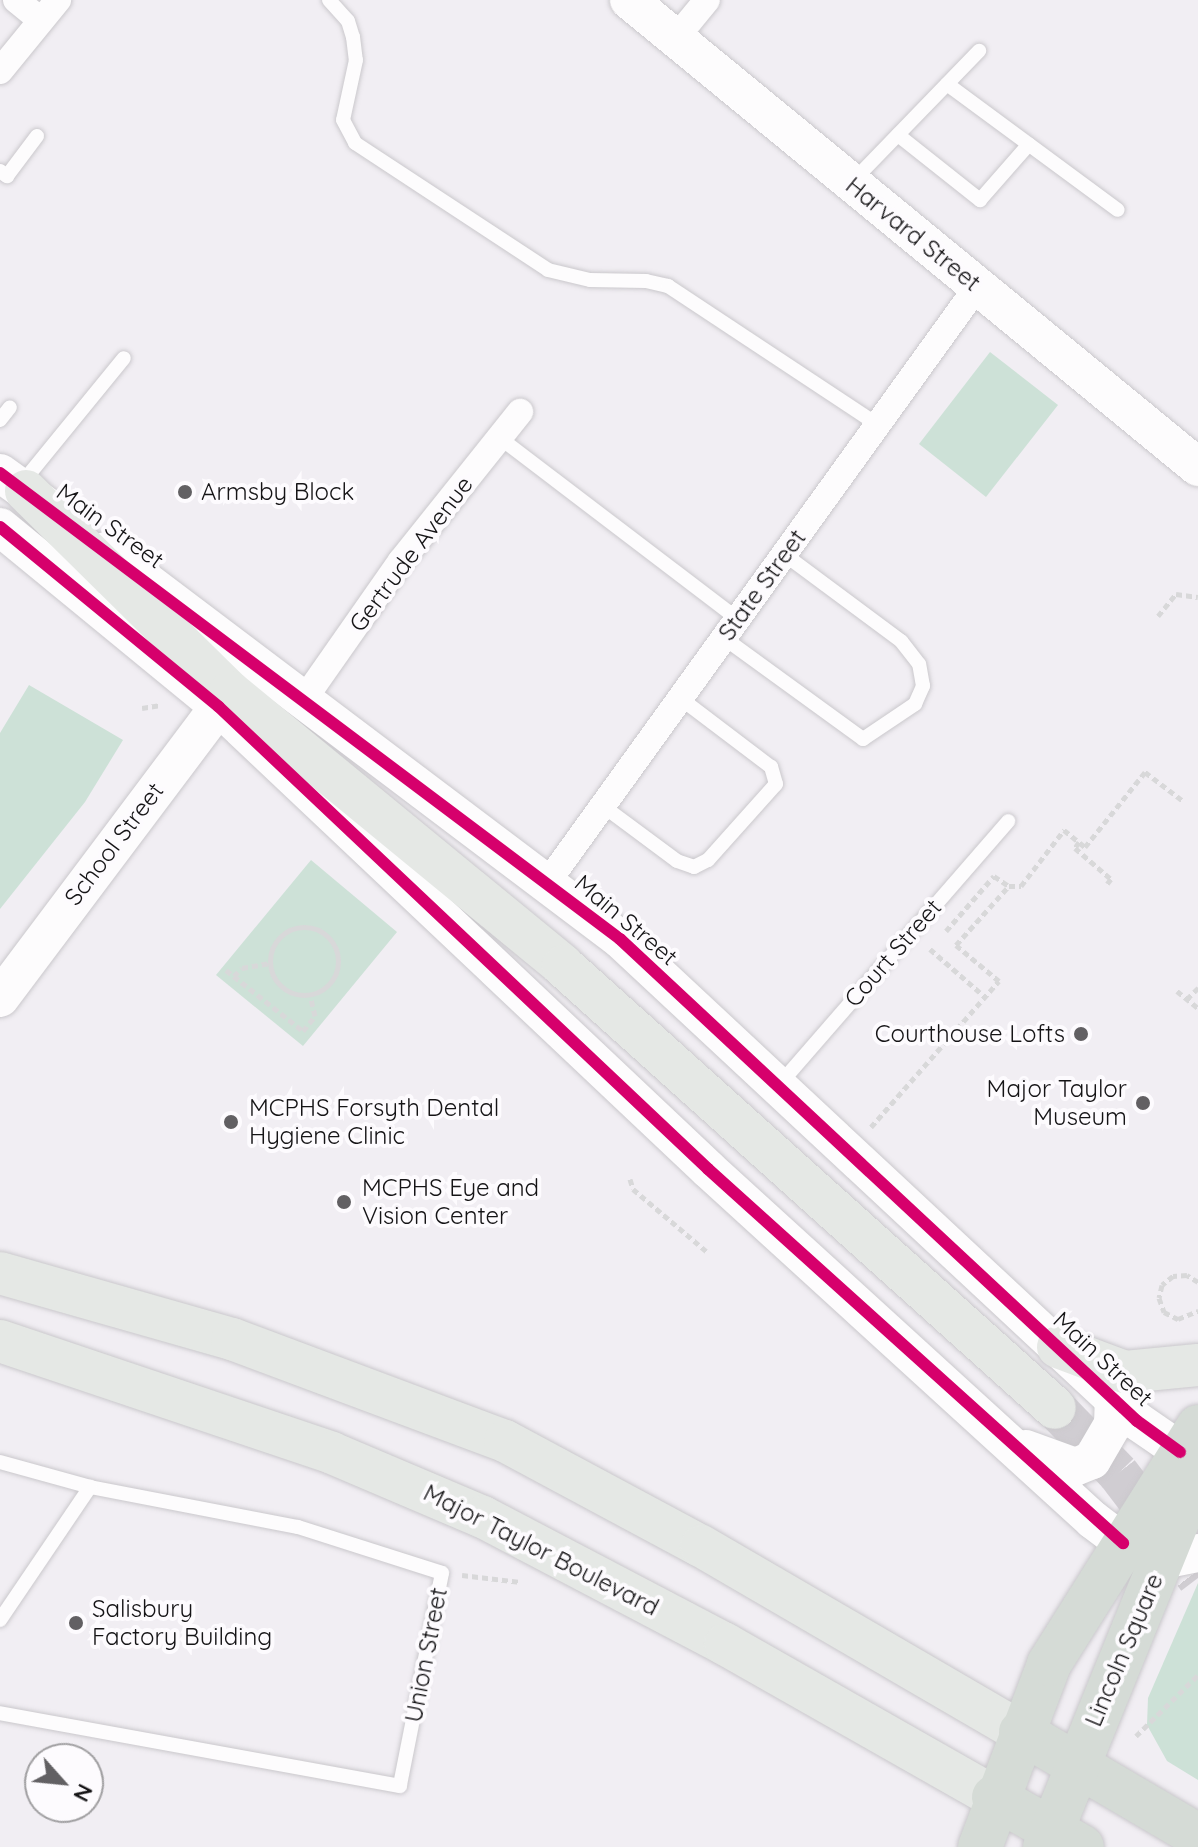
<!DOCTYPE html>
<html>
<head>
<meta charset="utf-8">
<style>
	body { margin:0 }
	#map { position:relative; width:1198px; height:1847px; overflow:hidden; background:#f1eef3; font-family:Quicksand,sans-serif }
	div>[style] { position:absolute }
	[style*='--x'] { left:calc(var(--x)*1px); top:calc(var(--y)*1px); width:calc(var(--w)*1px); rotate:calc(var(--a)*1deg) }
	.green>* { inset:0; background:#cde1d7 }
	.primary-tunnel>* { height:42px; margin-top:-21px; transform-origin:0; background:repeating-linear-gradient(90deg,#d0cdd2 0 42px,transparent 0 63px) }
	.path>* { height:5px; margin-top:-2.5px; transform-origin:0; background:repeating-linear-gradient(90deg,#d8d8d9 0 6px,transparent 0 10px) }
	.path>.ring { margin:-2.5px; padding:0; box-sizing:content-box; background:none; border:5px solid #d8d8d9; border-radius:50% }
	.roads { filter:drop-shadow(0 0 2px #cac8cc) drop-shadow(0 0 2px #cac8cc) }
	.lane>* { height:14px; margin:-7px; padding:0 7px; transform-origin:7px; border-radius:7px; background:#fdfcfd }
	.street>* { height:26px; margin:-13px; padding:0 13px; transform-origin:13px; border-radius:13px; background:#fdfcfd }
	.secondary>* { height:38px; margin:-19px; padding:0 19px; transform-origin:19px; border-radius:19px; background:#fdfcfd }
	.primary>* { height:42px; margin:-21px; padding:0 21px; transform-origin:21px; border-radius:21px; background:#e5e8e5 }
	.highway>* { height:44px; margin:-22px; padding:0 22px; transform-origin:22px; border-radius:22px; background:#d5dbd6 }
	.cycleway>* { height:12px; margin:-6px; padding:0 6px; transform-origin:6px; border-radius:6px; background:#d6006c }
	.dots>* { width:22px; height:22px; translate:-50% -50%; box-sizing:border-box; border:4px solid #fdfbfe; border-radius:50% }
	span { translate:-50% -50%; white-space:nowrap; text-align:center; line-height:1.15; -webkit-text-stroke:8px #fdfbfe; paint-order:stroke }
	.street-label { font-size:24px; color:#151416 }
	.poi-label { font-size:24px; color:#151416 }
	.left { translate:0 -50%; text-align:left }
	.right { translate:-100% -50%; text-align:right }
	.north { position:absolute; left:24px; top:1743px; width:80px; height:80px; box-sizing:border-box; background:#fdfbfe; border:2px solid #a09fa1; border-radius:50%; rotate:117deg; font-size:22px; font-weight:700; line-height:32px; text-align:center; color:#151416 }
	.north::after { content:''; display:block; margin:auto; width:28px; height:36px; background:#626063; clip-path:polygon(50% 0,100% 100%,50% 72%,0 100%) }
</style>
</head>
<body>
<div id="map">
	<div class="green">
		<i style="clip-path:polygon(990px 352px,1058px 405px,986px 497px,919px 444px)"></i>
		<i style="clip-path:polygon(29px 685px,123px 740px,85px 802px,0 909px,0 733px)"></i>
		<i style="clip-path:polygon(311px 860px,397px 932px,303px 1046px,216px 975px)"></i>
		<i style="clip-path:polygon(1198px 1583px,1198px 1780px,1167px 1761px,1147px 1725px,1148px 1698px)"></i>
	</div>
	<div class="primary-tunnel">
		<i style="--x:1055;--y:1408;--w:91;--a:45.9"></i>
		<i style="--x:1118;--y:1473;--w:132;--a:52.7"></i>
	</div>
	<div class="path">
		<i style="--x:1158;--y:616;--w:28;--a:-51"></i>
		<i style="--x:1176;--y:594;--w:22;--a:8"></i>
		<i style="--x:142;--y:708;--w:19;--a:-9"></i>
		<i style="--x:1079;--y:842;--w:7;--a:124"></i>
		<i style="--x:1075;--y:848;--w:48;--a:40.7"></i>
		<i style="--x:1111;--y:879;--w:6;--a:129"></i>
		<i class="ring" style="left:270px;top:927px;width:63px;height:63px"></i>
		<i style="--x:946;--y:931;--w:73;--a:-48.9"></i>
		<i style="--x:994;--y:876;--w:18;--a:34"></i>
		<i style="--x:930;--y:949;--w:73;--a:41.1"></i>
		<i style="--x:226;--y:970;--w:98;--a:38.4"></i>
		<i style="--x:303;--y:1031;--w:19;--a:-51"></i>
		<i style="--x:315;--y:1016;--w:23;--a:-103"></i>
		<i style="--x:234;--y:976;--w:11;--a:-45"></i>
		<i style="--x:242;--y:968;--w:27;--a:-10"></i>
		<i style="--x:1177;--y:991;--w:27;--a:39"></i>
		<i style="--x:1187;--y:999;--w:16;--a:-45"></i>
		<i style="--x:871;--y:1127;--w:194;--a:-48.8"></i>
		<i style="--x:999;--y:981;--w:56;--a:-140.1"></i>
		<i style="--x:956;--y:945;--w:79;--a:-48.1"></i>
		<i style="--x:1009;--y:886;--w:12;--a:0"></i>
		<i style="--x:1021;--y:886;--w:71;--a:-52.5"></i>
		<i style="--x:1064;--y:830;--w:27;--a:39"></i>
		<i style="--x:1085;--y:847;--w:96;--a:-51.3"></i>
		<i style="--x:1145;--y:772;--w:48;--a:37.3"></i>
		<i style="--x:630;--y:1179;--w:10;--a:73"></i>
		<i style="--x:633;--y:1189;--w:96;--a:40.3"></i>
		<i style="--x:1198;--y:1282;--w:13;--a:-148"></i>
		<i style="--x:1187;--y:1275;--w:14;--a:176"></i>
		<i style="--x:1173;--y:1276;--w:14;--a:141"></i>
		<i style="--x:1162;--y:1285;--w:13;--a:103"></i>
		<i style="--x:1159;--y:1298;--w:15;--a:70"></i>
		<i style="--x:1164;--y:1312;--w:16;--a:27"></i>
		<i style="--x:1178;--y:1319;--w:22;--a:-22"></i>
		<i style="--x:462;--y:1575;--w:59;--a:6.8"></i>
		<i style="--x:1136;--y:1736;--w:87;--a:-44.5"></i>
	</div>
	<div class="roads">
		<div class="lane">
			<i style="--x:329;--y:0;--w:28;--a:48"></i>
			<i style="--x:348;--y:21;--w:17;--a:73"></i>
			<i style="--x:353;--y:37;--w:23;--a:83"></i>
			<i style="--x:356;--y:60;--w:61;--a:102.2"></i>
			<i style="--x:343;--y:120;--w:26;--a:62"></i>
			<i style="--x:355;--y:143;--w:231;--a:33.3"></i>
			<i style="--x:548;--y:270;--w:43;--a:13.4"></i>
			<i style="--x:590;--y:280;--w:56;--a:1"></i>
			<i style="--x:646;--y:281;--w:23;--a:13"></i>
			<i style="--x:668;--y:286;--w:252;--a:33.5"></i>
			<i style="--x:947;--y:84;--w:212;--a:36.4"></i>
			<i style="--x:898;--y:135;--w:105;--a:38.4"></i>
			<i style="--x:980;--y:200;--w:74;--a:-48.8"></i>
			<i style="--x:0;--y:171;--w:9;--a:36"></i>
			<i style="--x:7;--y:176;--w:50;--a:-53.1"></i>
			<i style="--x:854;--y:180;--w:180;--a:-45.9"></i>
			<i style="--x:0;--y:420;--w:16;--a:-52"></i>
			<i style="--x:500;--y:438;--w:299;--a:37.3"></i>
			<i style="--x:22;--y:483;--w:161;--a:-50.8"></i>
			<i style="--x:724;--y:638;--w:172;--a:36"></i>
			<i style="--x:863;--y:739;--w:63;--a:-33.9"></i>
			<i style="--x:915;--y:704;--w:20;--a:-66"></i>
			<i style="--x:923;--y:686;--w:22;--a:-100"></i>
			<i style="--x:919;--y:664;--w:29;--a:-128"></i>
			<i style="--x:901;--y:641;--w:144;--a:-143.4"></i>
			<i style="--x:603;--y:806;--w:92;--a:36.6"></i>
			<i style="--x:677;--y:861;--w:18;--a:19"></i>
			<i style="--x:694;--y:867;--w:16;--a:-27"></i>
			<i style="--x:708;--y:860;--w:102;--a:-48.2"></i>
			<i style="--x:776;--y:784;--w:18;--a:-106"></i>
			<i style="--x:771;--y:767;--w:114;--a:-142.8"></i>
			<i style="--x:778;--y:1086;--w:351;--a:-49"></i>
			<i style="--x:0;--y:1462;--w:93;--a:15.5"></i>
			<i style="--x:90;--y:1487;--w:212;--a:10.9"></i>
			<i style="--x:298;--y:1527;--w:151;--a:17.7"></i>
			<i style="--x:442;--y:1573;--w:217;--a:101.2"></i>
			<i style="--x:400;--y:1786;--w:407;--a:-169.7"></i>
			<i style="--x:0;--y:1620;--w:161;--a:-55.9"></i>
		</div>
		<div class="street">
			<i style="--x:16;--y:0;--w:32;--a:39"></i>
			<i style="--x:675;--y:39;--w:50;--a:-50.6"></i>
			<i style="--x:0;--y:71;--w:92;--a:-50.8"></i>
			<i style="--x:305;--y:698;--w:167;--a:-55"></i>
			<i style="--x:401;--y:561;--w:191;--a:-51.4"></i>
			<i style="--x:547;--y:883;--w:735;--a:-54.19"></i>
		</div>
		<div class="secondary">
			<i style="--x:629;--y:0;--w:736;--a:39.38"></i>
			<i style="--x:0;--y:473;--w:62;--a:35.8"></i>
			<i style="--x:0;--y:527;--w:283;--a:39.4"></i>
			<i style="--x:219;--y:707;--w:673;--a:43.37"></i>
			<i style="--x:708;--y:1169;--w:521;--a:42.36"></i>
			<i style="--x:1093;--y:1520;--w:38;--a:37"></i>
			<i style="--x:1123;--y:1543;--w:43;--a:23.6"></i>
			<i style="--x:1162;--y:1560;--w:37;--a:-11"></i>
			<i style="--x:106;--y:551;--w:644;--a:37.05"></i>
			<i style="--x:620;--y:939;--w:707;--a:42.99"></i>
			<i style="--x:1137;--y:1421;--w:74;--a:34.5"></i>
			<i style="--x:0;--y:998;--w:383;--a:-53.1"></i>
			<i style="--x:1026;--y:1449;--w:52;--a:20.2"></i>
			<i style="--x:1075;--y:1467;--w:18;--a:-22"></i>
			<i style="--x:1092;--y:1460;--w:42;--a:-59.7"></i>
			<i style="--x:1113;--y:1424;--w:25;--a:-88"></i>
		</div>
		<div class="primary">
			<i style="--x:26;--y:491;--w:286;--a:44.6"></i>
			<i style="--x:230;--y:692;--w:431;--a:39.4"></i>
			<i style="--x:563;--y:966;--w:661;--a:41.94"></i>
			<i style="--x:0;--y:1273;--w:241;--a:15.9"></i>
			<i style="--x:232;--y:1339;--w:291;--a:20.5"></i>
			<i style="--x:505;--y:1441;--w:222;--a:28.2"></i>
			<i style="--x:701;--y:1546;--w:370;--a:30.2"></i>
			<i style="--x:0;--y:1341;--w:350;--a:18.6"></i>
			<i style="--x:332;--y:1453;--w:164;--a:23"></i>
			<i style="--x:483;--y:1517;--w:273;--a:27.7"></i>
			<i style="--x:725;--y:1644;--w:309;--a:29.6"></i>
			<i style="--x:1058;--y:1347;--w:72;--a:20.5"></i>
			<i style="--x:1125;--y:1372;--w:73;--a:-5.5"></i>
		</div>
		<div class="highway">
			<i style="--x:1021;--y:1732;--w:205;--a:30.4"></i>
			<i style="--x:994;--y:1797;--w:101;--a:29.6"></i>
			<i style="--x:980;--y:1847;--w:196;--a:-69.3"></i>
			<i style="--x:1049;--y:1664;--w:280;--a:-57.8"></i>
			<i style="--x:1045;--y:1847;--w:406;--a:-67.9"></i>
		</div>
	</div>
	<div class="cycleway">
		<i style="--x:0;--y:473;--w:776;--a:36.93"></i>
		<i style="--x:620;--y:939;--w:707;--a:42.99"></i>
		<i style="--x:1137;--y:1421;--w:53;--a:35.8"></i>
		<i style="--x:0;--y:527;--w:283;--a:39.4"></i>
		<i style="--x:219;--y:707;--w:673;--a:43.37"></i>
		<i style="--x:708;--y:1169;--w:559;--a:42.03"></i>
	</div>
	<div class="dots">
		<i style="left:185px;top:492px;background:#626063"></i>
		<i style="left:1081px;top:1034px;background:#626063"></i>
		<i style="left:1143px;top:1103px;background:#626063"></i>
		<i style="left:231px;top:1122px;background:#626063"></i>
		<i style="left:344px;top:1202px;background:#626063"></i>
		<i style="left:76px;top:1623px;background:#626063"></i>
	</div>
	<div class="street-label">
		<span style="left:913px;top:234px;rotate:39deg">Harvard Street</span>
		<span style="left:110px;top:526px;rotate:36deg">Main Street</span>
		<span style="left:411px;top:554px;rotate:-53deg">Gertrude Avenue</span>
		<span style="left:762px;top:585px;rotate:-54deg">State Street</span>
		<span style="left:114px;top:844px;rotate:-53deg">School Street</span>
		<span style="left:626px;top:920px;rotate:40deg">Main Street</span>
		<span style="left:893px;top:953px;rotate:-49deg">Court Street</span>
		<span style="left:1103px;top:1359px;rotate:43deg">Main Street</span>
		<span style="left:541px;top:1550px;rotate:27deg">Major Taylor Boulevard</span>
		<span style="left:1124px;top:1650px;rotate:-67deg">Lincoln Square</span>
		<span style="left:426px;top:1655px;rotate:-79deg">Union Street</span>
	</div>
	<div class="poi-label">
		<span class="left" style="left:201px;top:492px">Armsby Block</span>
		<span class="right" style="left:1065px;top:1034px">Courthouse Lofts</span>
		<span class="right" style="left:1127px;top:1103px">Major Taylor<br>Museum</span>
		<span class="left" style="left:249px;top:1122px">MCPHS Forsyth Dental<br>Hygiene Clinic</span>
		<span class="left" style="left:362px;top:1202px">MCPHS Eye and<br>Vision Center</span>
		<span class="left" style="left:92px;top:1623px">Salisbury<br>Factory Building</span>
	</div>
	<div class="north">N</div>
</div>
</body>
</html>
